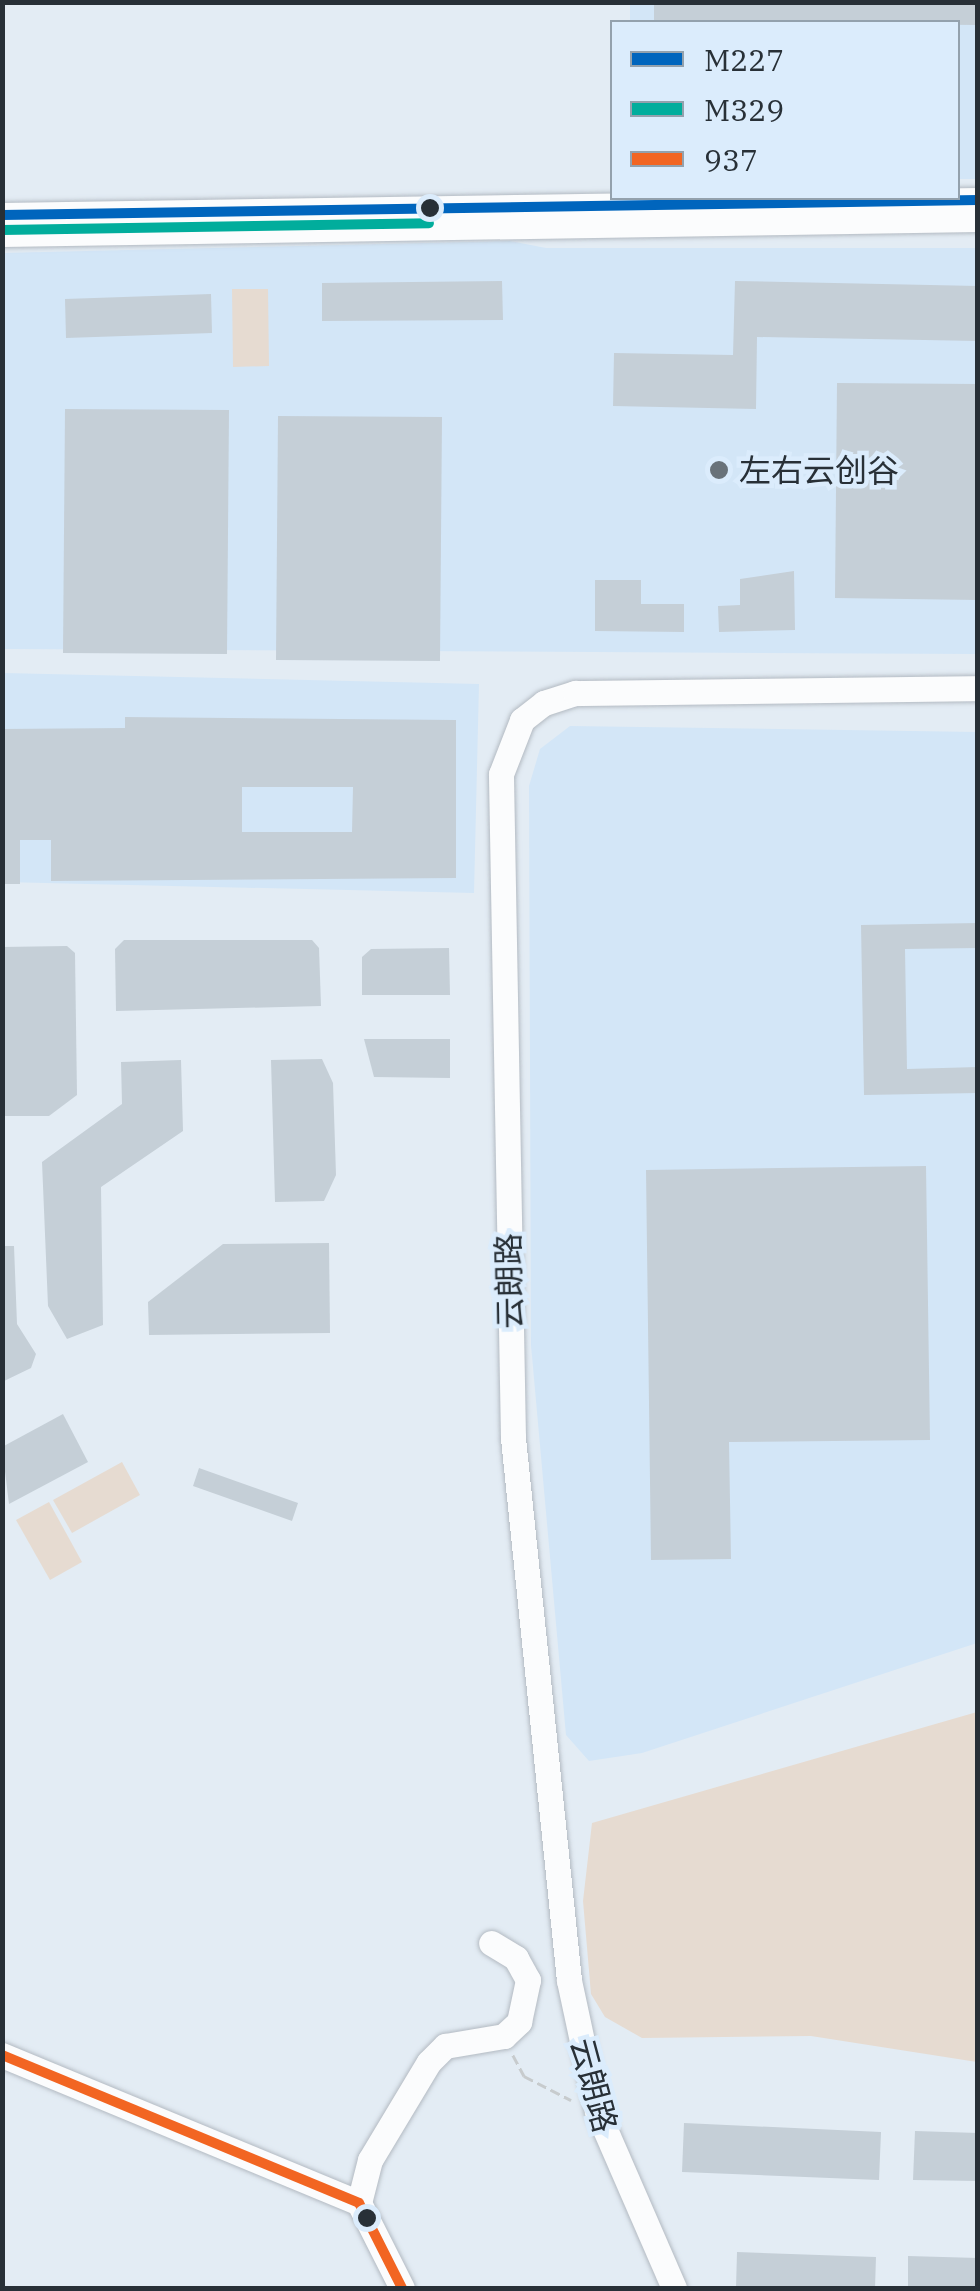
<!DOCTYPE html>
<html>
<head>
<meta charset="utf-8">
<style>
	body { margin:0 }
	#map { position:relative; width:980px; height:2291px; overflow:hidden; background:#e3ecf4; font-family:"IBM Plex Serif","Noto Sans SC",serif }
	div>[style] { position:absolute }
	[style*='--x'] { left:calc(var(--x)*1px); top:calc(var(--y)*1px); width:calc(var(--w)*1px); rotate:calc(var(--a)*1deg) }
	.built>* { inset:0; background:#d3e6f7 }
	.green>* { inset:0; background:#e6dbd1 }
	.building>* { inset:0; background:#c5cfd7 }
	.path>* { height:2.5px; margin-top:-1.25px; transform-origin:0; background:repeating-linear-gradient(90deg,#c7cbcd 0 10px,transparent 0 15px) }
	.roads { filter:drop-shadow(0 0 2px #b3bac2) drop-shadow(0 0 2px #b3bac2) }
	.minor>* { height:25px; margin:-12.5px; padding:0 12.5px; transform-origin:12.5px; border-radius:12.5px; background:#fbfcfd }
	.bus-1>* { height:10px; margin:-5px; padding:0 5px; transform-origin:5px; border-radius:5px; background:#0065bd }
	.bus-2>* { height:10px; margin:-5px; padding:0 5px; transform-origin:5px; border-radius:5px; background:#01ad9c }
	.bus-3>* { height:10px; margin:-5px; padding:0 5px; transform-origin:5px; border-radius:5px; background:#f26522 }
	.dots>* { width:28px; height:28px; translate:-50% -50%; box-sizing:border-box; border:5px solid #dbecfc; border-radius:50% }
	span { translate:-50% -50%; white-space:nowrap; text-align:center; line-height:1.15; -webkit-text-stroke:9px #dbecfc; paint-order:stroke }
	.poi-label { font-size:32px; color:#283037 }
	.left { translate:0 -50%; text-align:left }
	.street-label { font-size:32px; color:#283037 }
	.frame { position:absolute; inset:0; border:5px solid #283037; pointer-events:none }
	.legend { position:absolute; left:610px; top:20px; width:350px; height:180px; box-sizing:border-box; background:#dbecfc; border:2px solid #93a1ad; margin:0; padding:12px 18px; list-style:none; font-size:30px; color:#283037 }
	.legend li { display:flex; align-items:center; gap:20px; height:50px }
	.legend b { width:50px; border:2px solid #93a1ad }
</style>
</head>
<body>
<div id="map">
	<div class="built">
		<i style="clip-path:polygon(630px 3px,977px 3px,977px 179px,958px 179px,958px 22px,630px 22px)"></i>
		<i style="clip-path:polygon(510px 241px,546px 248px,977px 248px,977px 654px,3px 649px,2px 253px)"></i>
		<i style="clip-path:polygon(3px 673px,479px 684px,474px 893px,3px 882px)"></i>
		<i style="clip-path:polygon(570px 726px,977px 732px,977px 1643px,642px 1753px,589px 1761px,566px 1735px,531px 1345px,529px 786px,540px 749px)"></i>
	</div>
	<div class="green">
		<i style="clip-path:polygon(232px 289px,268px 289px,269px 366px,233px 367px)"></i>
		<i style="clip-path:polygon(122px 1462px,140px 1495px,72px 1533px,53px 1500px)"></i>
		<i style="clip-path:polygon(49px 1502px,82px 1562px,50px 1580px,16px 1520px)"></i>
		<i style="clip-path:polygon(977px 1712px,977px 2062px,811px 2036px,642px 2038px,605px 2017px,591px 1994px,583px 1901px,592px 1823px)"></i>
	</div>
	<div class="building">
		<i style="clip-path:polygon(654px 2px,978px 2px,978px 25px,654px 22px)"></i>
		<i style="clip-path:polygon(502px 281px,503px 320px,322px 321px,322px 283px)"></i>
		<i style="clip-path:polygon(735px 281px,978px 286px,978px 341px,757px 337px,756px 409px,613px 406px,614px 353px,733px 355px)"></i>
		<i style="clip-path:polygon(211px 294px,212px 333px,66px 338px,65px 299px)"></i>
		<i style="clip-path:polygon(837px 383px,978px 384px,978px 600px,835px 598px)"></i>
		<i style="clip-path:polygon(65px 409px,229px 410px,227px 654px,63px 653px)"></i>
		<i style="clip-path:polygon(278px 416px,442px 417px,440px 661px,276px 660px)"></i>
		<i style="clip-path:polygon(794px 571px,795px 630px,719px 632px,718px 606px,740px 605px,740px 579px)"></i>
		<i style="clip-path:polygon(595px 580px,641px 580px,641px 604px,684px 604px,684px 632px,595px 631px)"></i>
		<i style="clip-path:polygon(evenodd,125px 717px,456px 720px,456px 878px,51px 881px,51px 840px,20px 840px,20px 884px,2px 884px,2px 729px,125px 728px,125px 717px,242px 787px,353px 787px,352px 832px,242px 832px,242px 787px)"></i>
		<i style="clip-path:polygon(978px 923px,978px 948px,905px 949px,907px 1069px,978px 1067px,978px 1093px,864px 1095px,861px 925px)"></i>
		<i style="clip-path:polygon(124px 940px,312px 940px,319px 948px,321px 1006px,116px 1011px,115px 949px)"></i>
		<i style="clip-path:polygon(67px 946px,75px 953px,77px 1095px,49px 1116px,2px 1116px,2px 947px)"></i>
		<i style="clip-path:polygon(449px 948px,450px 995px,362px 995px,362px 957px,371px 949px)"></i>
		<i style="clip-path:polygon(364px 1039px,450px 1039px,450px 1078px,374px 1077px)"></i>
		<i style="clip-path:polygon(322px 1059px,333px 1083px,336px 1175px,324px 1201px,275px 1202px,271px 1060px)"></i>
		<i style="clip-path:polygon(181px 1060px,183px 1131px,101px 1187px,103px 1325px,67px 1339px,48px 1306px,42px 1162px,122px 1104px,121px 1062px)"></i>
		<i style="clip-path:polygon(926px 1166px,930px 1440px,729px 1442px,731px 1559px,651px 1560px,646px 1170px)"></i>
		<i style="clip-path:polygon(329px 1243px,330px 1333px,149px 1335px,148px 1302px,223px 1244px)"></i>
		<i style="clip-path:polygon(2px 1246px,14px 1246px,17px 1324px,36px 1354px,31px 1368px,2px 1382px)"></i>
		<i style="clip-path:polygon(63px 1414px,88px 1462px,9px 1504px,2px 1447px)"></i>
		<i style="clip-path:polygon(199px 1468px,298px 1503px,292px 1521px,193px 1486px)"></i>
		<i style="clip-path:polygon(684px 2123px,881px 2132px,879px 2180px,682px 2172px)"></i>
		<i style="clip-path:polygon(915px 2131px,978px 2133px,978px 2181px,913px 2180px)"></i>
		<i style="clip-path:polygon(737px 2252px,876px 2257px,875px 2288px,736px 2288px)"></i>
		<i style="clip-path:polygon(908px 2256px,978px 2258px,978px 2288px,908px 2288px)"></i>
	</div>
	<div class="path">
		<i style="--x:513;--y:2055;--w:24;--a:62"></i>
		<i style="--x:524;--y:2076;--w:53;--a:27.1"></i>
	</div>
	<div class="roads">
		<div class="minor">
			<i style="--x:2;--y:215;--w:976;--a:-0.88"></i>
			<i style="--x:2;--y:234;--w:976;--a:-0.88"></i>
			<i style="--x:2;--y:2055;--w:386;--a:22.5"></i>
			<i style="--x:359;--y:2203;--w:95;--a:63.2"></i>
			<i style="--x:359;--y:2203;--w:44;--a:-75.7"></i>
			<i style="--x:370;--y:2160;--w:114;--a:-59"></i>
			<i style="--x:429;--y:2062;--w:23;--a:-45"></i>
			<i style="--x:445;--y:2046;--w:60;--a:-9.6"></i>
			<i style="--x:504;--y:2036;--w:21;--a:-43"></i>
			<i style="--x:519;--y:2022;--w:43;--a:-77.9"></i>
			<i style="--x:528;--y:1980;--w:25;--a:-119"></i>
			<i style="--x:516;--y:1958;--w:29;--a:-149"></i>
			<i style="--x:674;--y:2288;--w:193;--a:-113.5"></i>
			<i style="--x:597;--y:2111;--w:134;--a:-102.1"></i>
			<i style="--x:569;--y:1980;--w:545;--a:-95.9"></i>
			<i style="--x:513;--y:1438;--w:664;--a:-91.04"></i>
			<i style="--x:501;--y:774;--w:58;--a:-68.7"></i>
			<i style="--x:522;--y:720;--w:28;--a:-38"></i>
			<i style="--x:544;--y:703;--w:33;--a:-18"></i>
			<i style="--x:575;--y:693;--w:403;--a:-0.7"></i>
		</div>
	</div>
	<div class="bus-1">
		<i style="--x:2;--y:215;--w:976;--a:-0.88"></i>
	</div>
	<div class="bus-2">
		<i style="--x:2;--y:230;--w:427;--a:-0.9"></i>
	</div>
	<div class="bus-3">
		<i style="--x:2;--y:2055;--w:386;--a:22.5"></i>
		<i style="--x:359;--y:2203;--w:95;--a:63.2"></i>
	</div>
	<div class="dots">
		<i style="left:430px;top:208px;background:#283037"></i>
		<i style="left:719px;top:470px;background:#697279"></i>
		<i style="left:367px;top:2218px;background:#283037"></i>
	</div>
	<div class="poi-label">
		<span class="left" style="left:739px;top:470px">左右云创谷</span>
	</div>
	<div class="street-label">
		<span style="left:509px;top:1281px;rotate:-91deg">云朗路</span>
		<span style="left:594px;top:2085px;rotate:75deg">云朗路</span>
	</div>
	<div class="frame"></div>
	<ul class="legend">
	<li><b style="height:12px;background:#0065bd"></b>M227</li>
	<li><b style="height:12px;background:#01ad9c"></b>M329</li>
	<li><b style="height:12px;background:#f26522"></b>937</li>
	</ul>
</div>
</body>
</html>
